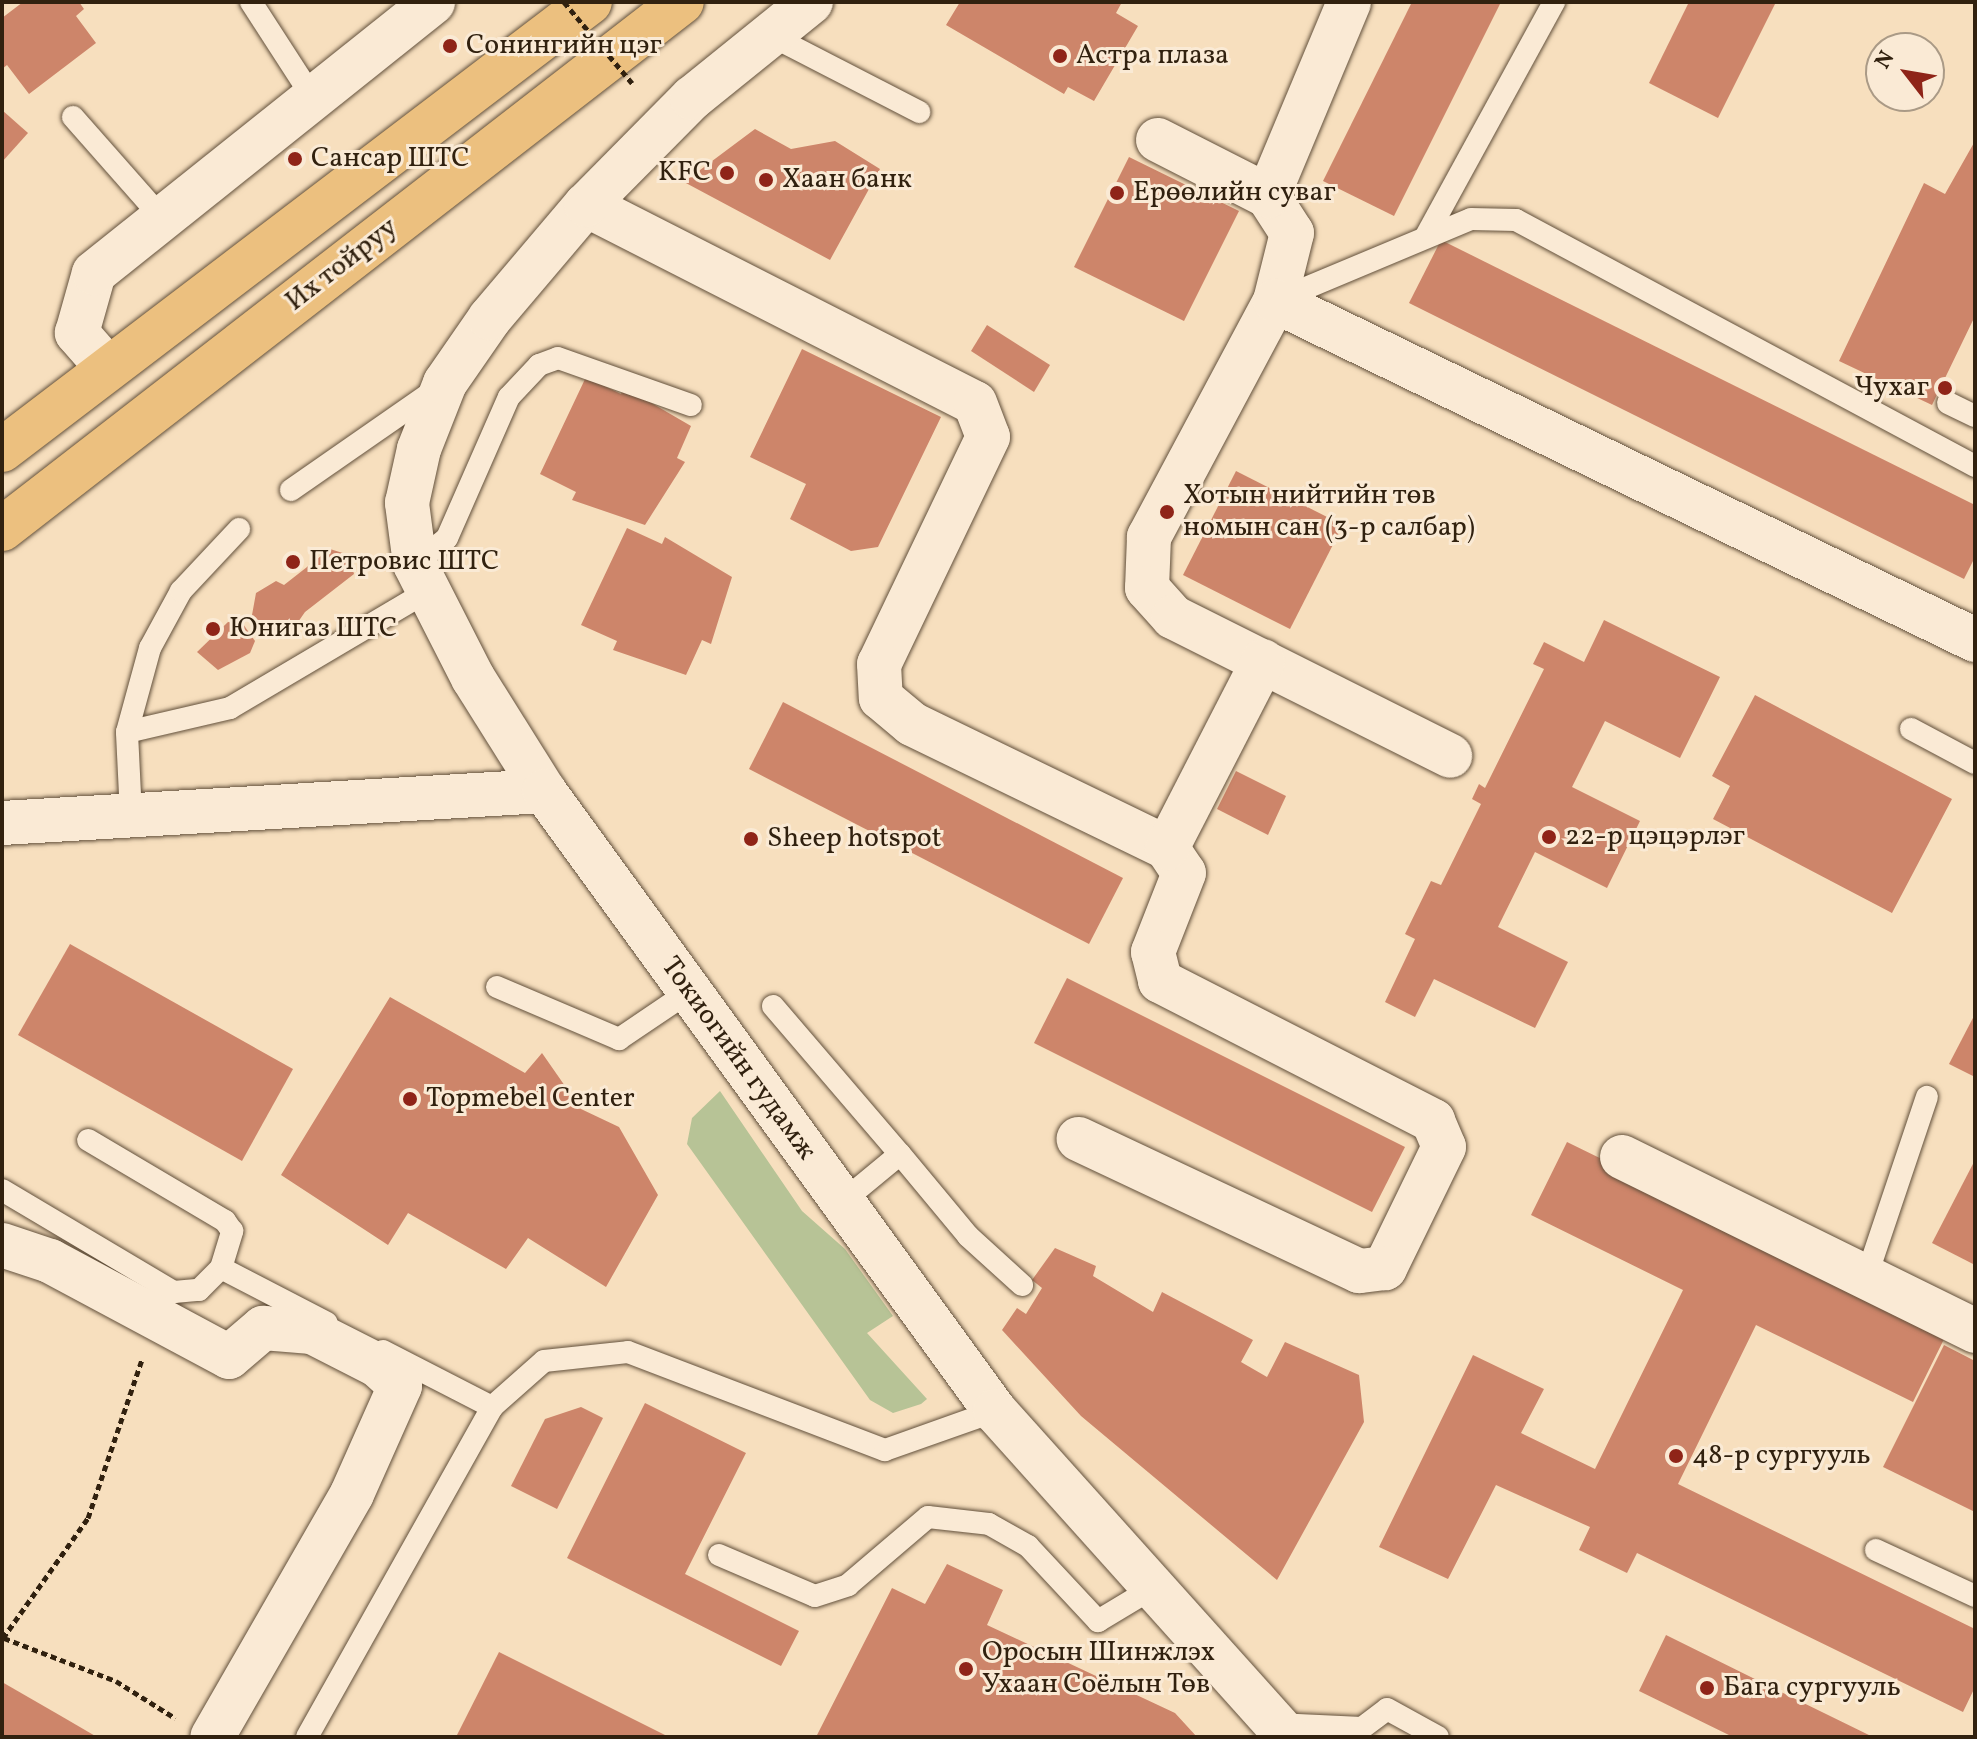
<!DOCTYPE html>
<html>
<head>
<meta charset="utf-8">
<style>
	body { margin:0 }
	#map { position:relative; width:1977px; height:1739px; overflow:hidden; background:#f7dfbe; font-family:Vollkorn,serif }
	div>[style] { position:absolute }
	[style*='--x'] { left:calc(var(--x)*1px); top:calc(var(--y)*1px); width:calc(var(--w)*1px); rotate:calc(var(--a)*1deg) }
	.green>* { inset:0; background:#b7c396 }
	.building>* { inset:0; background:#cd856a }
	.path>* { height:5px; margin-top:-2.5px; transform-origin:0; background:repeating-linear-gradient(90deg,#31210f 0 6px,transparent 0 10px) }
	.roads { filter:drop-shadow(0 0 2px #62503b) drop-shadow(0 0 2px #62503b) }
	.service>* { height:22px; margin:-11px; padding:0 11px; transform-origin:11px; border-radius:11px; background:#faead5 }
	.minor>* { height:44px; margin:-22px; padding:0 22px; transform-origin:22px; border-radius:22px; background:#faead5 }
	.tertiary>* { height:44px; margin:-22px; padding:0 22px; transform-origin:22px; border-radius:22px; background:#faead5 }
	.secondary>* { height:44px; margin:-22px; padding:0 22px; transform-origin:22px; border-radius:22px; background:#faead5 }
	.primary>* { height:44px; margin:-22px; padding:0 22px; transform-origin:22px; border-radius:22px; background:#ecc07f }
	.path-bridge>* { height:5px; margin-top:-2.5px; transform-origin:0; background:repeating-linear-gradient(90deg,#31210f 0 6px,transparent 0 10px) }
	.dots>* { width:22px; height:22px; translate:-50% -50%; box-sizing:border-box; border:4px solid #faead5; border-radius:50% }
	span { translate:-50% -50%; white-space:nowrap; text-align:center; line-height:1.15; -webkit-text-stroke:6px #faead5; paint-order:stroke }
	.poi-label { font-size:28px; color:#31210f }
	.left { translate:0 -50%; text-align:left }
	.right { translate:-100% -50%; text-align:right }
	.street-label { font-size:28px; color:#31210f }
	.frame { position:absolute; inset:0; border:4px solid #31210f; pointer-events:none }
	.north { position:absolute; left:1865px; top:32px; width:80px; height:80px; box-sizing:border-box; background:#faead5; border:2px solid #aa9a86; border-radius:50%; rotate:301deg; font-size:22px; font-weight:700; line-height:32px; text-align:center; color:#31210f }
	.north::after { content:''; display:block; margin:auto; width:28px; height:36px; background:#8f2418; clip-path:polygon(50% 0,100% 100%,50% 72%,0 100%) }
</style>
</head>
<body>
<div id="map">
	<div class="green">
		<i style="clip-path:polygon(720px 1091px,802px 1211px,845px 1249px,893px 1316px,867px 1333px,927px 1399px,921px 1404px,893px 1413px,870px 1400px,687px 1144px,692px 1118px)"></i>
	</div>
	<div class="building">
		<i style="clip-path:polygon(23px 2px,79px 2px,84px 9px,76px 16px,96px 43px,29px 94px,7px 65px,2px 69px,2px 18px)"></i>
		<i style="clip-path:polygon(960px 2px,1122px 2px,1116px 13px,1138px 26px,1094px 101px,1068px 87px,1064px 94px,946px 25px)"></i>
		<i style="clip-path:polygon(1412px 2px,1501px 2px,1394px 216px,1323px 181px)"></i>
		<i style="clip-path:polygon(1689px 2px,1776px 2px,1718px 118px,1649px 83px)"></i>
		<i style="clip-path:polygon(2px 110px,28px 133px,2px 162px)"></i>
		<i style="clip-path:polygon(755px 129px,791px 149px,835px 141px,880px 169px,830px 260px,684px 182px)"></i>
		<i style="clip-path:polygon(1975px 141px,1975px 316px,1932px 405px,1839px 361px,1924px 183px,1945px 194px)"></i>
		<i style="clip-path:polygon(1129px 157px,1239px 211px,1184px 321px,1074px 267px)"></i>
		<i style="clip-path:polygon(1441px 240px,1975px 505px,1975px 557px,1964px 579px,1409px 303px)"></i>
		<i style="clip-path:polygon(987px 325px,1050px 365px,1034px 392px,971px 351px)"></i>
		<i style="clip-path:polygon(802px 349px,941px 417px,878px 547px,851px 551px,790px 519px,806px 484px,750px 457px)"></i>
		<i style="clip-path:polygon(586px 377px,621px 394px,624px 387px,691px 426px,677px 458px,685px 462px,645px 525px,572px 500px,576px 492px,540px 474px)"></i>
		<i style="clip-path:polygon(1236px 471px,1343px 525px,1290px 629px,1183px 575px)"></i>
		<i style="clip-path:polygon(627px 528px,662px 544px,665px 537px,732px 577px,711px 644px,702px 640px,686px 675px,613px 650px,617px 641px,581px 625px)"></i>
		<i style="clip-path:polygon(330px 549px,349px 555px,354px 574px,305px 612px,289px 635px,260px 630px,252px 615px,256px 593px,276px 581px,284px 585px)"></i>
		<i style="clip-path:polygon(1604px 620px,1720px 677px,1680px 758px,1605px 721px,1572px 787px,1640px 821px,1607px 888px,1535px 852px,1498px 927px,1568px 962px,1535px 1028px,1434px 979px,1415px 1017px,1385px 1002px,1415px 939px,1405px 934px,1431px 881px,1441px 885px,1481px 804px,1472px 799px,1479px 784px,1485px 788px,1544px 669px,1533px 664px,1544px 642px,1584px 662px)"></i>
		<i style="clip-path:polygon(228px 622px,243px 624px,255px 641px,250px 653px,218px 670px,197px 652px)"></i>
		<i style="clip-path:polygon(1755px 695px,1952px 799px,1892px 913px,1713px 819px,1730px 786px,1712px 776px)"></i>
		<i style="clip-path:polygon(783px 702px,1123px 878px,1089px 944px,749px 769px)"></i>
		<i style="clip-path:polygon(1236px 771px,1286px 796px,1268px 835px,1217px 809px)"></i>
		<i style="clip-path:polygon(70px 944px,293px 1069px,242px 1161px,18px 1035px)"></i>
		<i style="clip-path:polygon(1067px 978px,1405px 1147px,1372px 1212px,1034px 1043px)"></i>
		<i style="clip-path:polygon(390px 997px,525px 1073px,542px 1053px,581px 1109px,619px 1127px,658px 1195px,606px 1287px,528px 1238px,506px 1269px,408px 1213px,388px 1245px,281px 1175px)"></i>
		<i style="clip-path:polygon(1975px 1014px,1975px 1077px,1949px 1064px)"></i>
		<i style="clip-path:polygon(1567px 1142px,1949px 1329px,1913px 1402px,1756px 1325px,1678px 1484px,1975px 1629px,1975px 1687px,1963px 1712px,1637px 1553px,1627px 1573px,1579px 1550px,1590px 1527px,1496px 1485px,1448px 1579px,1379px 1547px,1473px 1355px,1544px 1389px,1521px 1433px,1595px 1469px,1683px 1290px,1531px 1215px)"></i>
		<i style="clip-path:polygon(1975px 1160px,1975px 1265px,1932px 1243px)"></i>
		<i style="clip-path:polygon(1055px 1248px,1096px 1266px,1093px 1276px,1153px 1312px,1162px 1292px,1253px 1340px,1241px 1362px,1267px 1377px,1285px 1342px,1359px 1375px,1364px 1422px,1277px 1580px,1081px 1416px,1002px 1330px,1017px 1308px,1026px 1314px,1042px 1288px,1032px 1280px)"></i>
		<i style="clip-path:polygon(1944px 1345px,1975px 1361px,1975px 1512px,1883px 1467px)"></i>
		<i style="clip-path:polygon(645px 1403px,746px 1453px,685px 1574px,799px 1631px,781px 1666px,567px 1558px)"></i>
		<i style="clip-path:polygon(581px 1407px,603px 1418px,557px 1509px,511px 1486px,545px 1419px)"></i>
		<i style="clip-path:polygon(947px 1564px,1003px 1590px,987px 1625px,1175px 1713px,1197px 1737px,816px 1737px,892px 1588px,925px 1604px)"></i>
		<i style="clip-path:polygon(1666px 1635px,1769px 1686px,1873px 1737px,1733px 1737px,1639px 1691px)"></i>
		<i style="clip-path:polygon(499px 1652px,669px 1737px,456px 1737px)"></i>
		<i style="clip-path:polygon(2px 1682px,61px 1716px,97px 1737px,2px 1737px)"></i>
	</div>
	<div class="path">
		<i style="--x:3;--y:1638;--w:147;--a:-54.7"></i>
		<i style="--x:88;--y:1518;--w:168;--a:-71.2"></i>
		<i style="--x:4;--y:1638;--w:120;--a:21"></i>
		<i style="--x:116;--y:1681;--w:70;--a:32.1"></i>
	</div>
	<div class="roads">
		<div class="service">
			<i style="--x:251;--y:2;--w:114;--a:57.1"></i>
			<i style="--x:770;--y:35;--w:168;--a:27.3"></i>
			<i style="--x:73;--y:117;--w:135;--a:48.6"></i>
			<i style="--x:1426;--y:236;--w:267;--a:-61.3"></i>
			<i style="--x:1275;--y:301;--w:212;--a:-22.7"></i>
			<i style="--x:1471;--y:219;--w:45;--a:1.3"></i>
			<i style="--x:1516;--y:220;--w:521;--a:28.19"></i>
			<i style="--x:1948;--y:403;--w:30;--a:26"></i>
			<i style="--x:291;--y:490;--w:175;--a:-34.8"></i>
			<i style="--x:415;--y:564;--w:41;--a:-39.1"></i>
			<i style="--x:447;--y:538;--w:154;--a:-66.3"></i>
			<i style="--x:509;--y:397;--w:44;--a:-46.8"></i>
			<i style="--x:539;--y:365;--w:20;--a:-20"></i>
			<i style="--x:558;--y:358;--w:141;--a:19.5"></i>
			<i style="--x:1911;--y:729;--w:72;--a:28"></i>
			<i style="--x:127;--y:732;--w:106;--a:-13.1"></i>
			<i style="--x:230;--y:708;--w:228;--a:-30.6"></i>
			<i style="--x:131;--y:815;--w:83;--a:-92.8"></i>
			<i style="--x:127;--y:732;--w:87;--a:-74.7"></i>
			<i style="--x:150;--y:648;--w:65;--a:-61.5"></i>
			<i style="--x:181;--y:591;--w:85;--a:-46.9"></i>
			<i style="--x:497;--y:987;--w:133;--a:23.1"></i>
			<i style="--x:619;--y:1039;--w:86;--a:-34.1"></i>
			<i style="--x:773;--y:1006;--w:195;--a:49.4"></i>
			<i style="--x:2;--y:1190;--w:200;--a:30.7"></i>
			<i style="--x:174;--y:1292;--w:25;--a:-5"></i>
			<i style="--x:199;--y:1290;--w:31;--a:-45"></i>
			<i style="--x:221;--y:1268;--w:39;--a:-73"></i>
			<i style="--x:232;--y:1231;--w:12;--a:-125"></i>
			<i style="--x:225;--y:1221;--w:159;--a:-149.4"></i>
			<i style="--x:842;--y:1202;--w:75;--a:-39.6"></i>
			<i style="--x:900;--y:1154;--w:107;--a:50.3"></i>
			<i style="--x:968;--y:1236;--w:73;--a:42.2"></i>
			<i style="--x:221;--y:1268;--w:119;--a:27.4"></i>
			<i style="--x:1867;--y:1275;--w:188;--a:-71.4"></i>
			<i style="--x:383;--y:1351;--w:123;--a:27.2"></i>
			<i style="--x:1876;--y:1550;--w:109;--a:24.9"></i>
			<i style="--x:719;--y:1555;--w:104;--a:23.1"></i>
			<i style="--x:815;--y:1596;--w:35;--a:-18"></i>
			<i style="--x:848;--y:1585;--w:105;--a:-40.4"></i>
			<i style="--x:928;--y:1517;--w:61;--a:6.5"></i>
			<i style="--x:989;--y:1524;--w:45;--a:29.4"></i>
			<i style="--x:1028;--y:1546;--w:103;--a:47"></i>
			<i style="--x:1098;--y:1621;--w:64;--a:-31"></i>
			<i style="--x:1276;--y:1724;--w:86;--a:2.7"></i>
			<i style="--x:1362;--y:1728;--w:31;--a:-37"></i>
			<i style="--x:1387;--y:1709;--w:58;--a:28.8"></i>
			<i style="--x:307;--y:1737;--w:378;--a:-60.7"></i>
			<i style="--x:492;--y:1407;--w:69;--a:-41.5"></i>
			<i style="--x:544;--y:1361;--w:84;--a:-6.1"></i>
			<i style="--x:628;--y:1352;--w:275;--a:20.9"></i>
			<i style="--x:885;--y:1450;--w:117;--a:-19.5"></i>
		</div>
		<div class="minor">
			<i style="--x:1158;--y:140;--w:123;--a:27"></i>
			<i style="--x:1268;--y:196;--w:44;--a:57"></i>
			<i style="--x:1292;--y:233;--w:70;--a:104"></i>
			<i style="--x:1275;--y:301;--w:268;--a:118.1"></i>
			<i style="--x:1149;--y:537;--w:51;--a:92.2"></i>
			<i style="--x:1147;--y:588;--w:39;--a:48"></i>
			<i style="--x:1173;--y:617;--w:310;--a:26.6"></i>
			<i style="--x:1268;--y:196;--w:210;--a:-67.3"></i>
			<i style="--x:586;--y:205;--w:436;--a:27"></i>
			<i style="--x:975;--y:403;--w:36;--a:69"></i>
			<i style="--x:988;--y:437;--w:252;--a:115.6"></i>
			<i style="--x:879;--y:664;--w:34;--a:87"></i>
			<i style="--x:881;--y:698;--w:40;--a:40"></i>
			<i style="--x:912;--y:724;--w:284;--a:25.9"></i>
			<i style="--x:1167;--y:848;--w:30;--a:56"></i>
			<i style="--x:1184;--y:873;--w:85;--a:111.4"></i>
			<i style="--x:1153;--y:952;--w:30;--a:76"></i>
			<i style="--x:1160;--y:981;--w:307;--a:27.1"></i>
			<i style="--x:1433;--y:1121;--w:28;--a:67"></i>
			<i style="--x:1444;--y:1147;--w:135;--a:116"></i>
			<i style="--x:1385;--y:1268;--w:26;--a:173"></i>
			<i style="--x:1359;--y:1271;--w:310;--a:-154.8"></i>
			<i style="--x:1275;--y:301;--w:778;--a:25.84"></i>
			<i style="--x:105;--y:365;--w:43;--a:-131.2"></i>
			<i style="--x:77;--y:333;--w:62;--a:-74.2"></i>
			<i style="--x:94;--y:273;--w:434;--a:-38.6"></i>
			<i style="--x:1167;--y:848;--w:210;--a:-62.8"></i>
			<i style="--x:1622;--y:1157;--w:394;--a:26.2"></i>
			<i style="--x:2;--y:1245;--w:51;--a:18.4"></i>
			<i style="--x:50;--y:1261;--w:203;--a:28.2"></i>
			<i style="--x:229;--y:1357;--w:45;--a:-40.5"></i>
			<i style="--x:263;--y:1328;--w:49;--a:4.7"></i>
			<i style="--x:312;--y:1332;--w:73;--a:26.9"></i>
			<i style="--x:377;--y:1365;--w:31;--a:42"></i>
			<i style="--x:400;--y:1386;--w:118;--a:114"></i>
			<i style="--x:352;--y:1494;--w:280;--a:119.9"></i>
		</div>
		<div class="tertiary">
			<i style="--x:544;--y:791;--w:133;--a:-122.1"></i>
			<i style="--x:473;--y:678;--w:128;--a:-117"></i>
			<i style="--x:415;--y:564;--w:62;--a:-97.5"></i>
			<i style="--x:407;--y:503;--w:55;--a:-77.5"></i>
			<i style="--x:419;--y:449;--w:71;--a:-68.5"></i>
			<i style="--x:445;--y:383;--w:79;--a:-55.3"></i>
			<i style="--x:490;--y:318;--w:148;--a:-49.7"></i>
			<i style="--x:586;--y:205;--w:151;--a:-45.3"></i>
			<i style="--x:692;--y:98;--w:153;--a:-38.9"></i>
		</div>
		<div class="secondary">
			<i style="--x:2;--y:823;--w:543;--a:-3.38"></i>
			<i style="--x:544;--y:791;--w:767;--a:53.97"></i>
			<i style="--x:995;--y:1411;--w:438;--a:48.1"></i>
		</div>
		<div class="primary">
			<i style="--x:2;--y:450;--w:739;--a:-37.3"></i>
			<i style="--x:2;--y:529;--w:860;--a:-37.78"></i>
		</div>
	</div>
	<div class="path-bridge">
		<i style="--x:564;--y:2;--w:106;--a:50"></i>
	</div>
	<div class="dots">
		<i style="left:450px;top:46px;background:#8f2418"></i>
		<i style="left:1060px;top:56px;background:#8f2418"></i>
		<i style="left:295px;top:159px;background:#8f2418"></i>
		<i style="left:727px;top:173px;background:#8f2418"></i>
		<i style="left:766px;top:180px;background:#8f2418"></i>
		<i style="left:1117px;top:193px;background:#8f2418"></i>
		<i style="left:1945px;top:388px;background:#8f2418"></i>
		<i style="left:1167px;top:512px;background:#8f2418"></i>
		<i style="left:293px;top:562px;background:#8f2418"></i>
		<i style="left:213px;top:629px;background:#8f2418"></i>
		<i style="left:1549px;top:837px;background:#8f2418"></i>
		<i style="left:751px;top:839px;background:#8f2418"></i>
		<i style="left:410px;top:1099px;background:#8f2418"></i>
		<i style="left:1676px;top:1456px;background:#8f2418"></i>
		<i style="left:966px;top:1669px;background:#8f2418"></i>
		<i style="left:1707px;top:1688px;background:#8f2418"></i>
	</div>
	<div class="poi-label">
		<span class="left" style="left:466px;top:46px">Сонингийн цэг</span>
		<span class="left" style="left:1076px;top:56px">Астра плаза</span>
		<span class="left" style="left:311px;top:159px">Сансар ШТС</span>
		<span class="right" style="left:711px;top:173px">KFC</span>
		<span class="left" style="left:782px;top:180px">Хаан банк</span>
		<span class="left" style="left:1133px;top:193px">Ерөөлийн суваг</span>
		<span class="right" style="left:1929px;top:388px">Чухаг</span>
		<span class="left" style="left:1183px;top:512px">Хотын нийтийн төв<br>номын сан (3-р салбар)</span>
		<span class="left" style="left:309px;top:562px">Петровис ШТС</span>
		<span class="left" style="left:229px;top:629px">Юнигаз ШТС</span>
		<span class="left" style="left:1565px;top:837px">22-р цэцэрлэг</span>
		<span class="left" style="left:767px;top:839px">Sheep hotspot</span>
		<span class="left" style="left:426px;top:1099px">Topmebel Center</span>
		<span class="left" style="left:1692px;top:1456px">48-р сургууль</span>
		<span class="left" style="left:982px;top:1669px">Оросын Шинжлэх<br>Ухаан Соёлын Төв</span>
		<span class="left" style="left:1723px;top:1688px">Бага сургууль</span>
	</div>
	<div class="street-label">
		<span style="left:342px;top:265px;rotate:-38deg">Их тойруу</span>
		<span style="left:738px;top:1059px;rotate:54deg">Токиогийн гудамж</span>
	</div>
	<div class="frame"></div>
	<div class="north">N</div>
</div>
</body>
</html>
